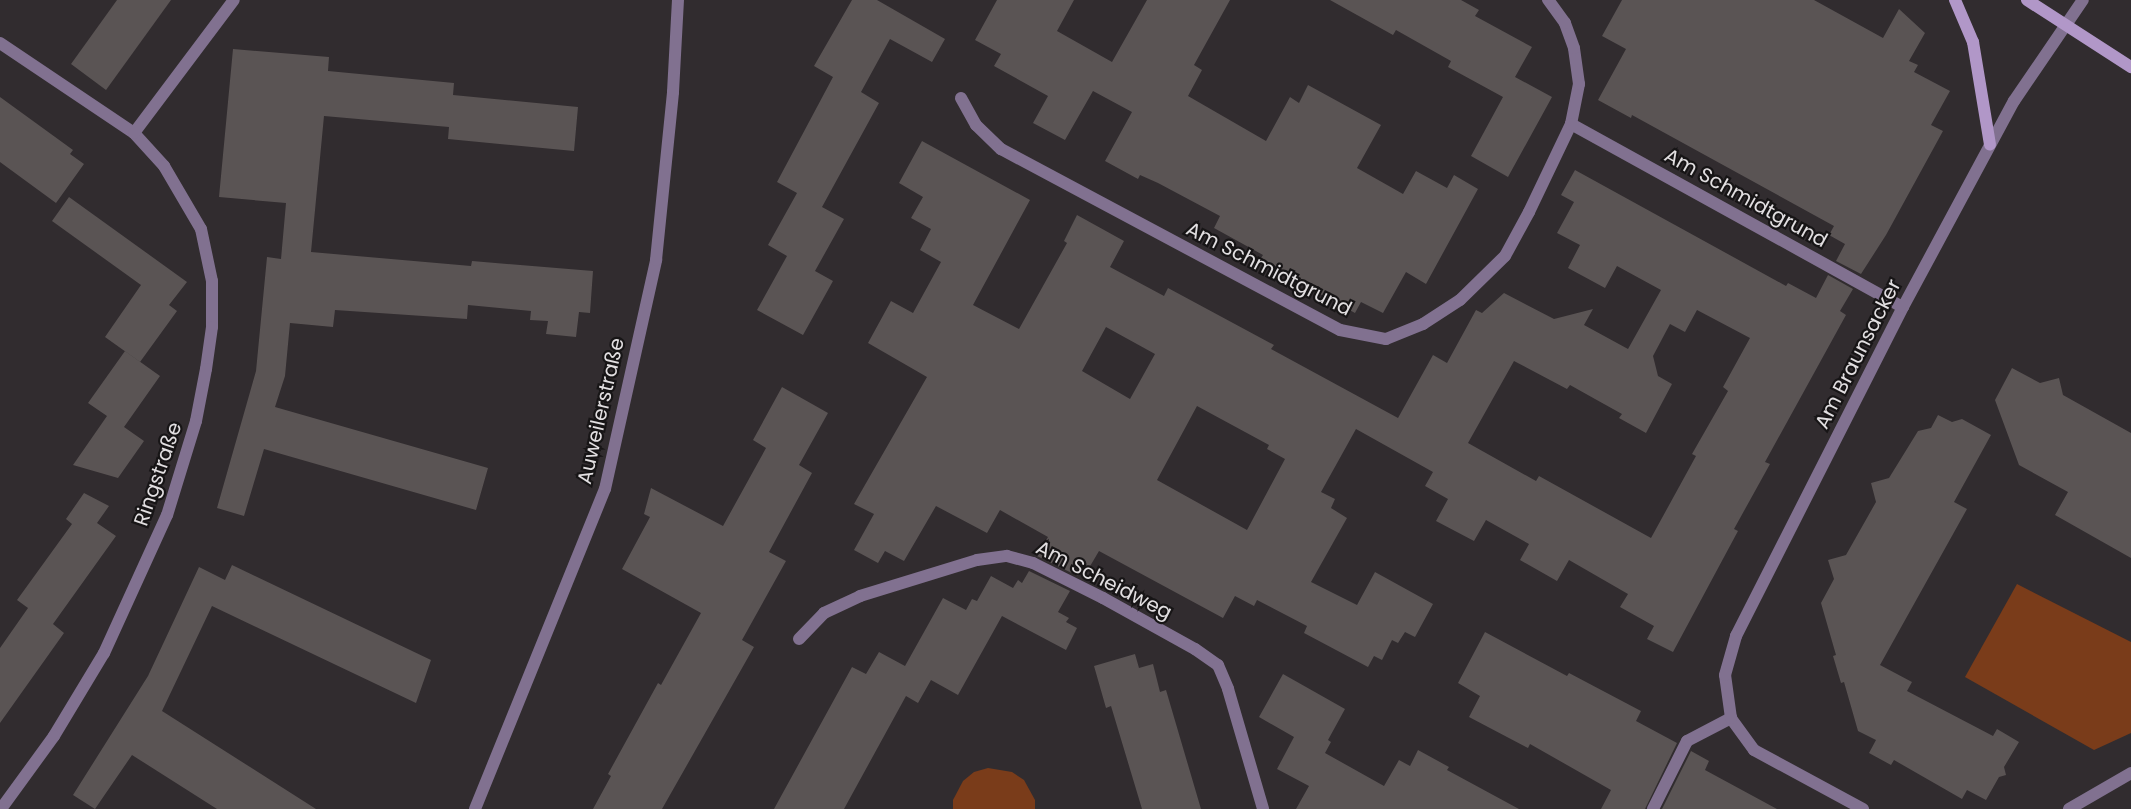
<!DOCTYPE html>
<html>
<head>
<meta charset="utf-8">
<style>
	body { margin:0 }
	#map { position:relative; width:2131px; height:809px; overflow:hidden; background:#312c2f; font-family:Poppins,sans-serif }
	div>[style] { position:absolute }
	[style*='--x'] { left:calc(var(--x)*1px); top:calc(var(--y)*1px); width:calc(var(--w)*1px); rotate:calc(var(--a)*1deg) }
	.green>* { inset:0; background:#7a3c1a }
	.building>* { inset:0; background:#5a5454 }
	.minor>* { height:12px; margin:-6px; padding:0 6px; transform-origin:6px; border-radius:6px; background:#817190 }
	.tertiary>* { height:12px; margin:-6px; padding:0 6px; transform-origin:6px; border-radius:6px; background:#817190 }
	.secondary>* { height:12px; margin:-6px; padding:0 6px; transform-origin:6px; border-radius:6px; background:#b197c8 }
	span { translate:-50% -50%; white-space:nowrap; text-align:center; line-height:1.15; -webkit-text-stroke:4.5px #171516; paint-order:stroke }
	.street-label { font-size:20px; color:#e2dfe1 }
</style>
</head>
<body>
<div id="map">
	<div class="green">
		<i style="clip-path:polygon(2017px 584px,2131px 642px,2131px 733px,2094px 750px,1965px 677px)"></i>
		<i style="clip-path:polygon(988px 768px,1012px 772px,1024px 780px,1035px 800px,1035px 809px,953px 809px,953px 800px,963px 781px,974px 772px)"></i>
	</div>
	<div class="building">
		<i style="clip-path:polygon(117px 0,171px 0,106px 90px,71px 64px)"></i>
		<i style="clip-path:polygon(852px 0,877px 0,945px 39px,932px 62px,890px 39px,861px 92px,879px 103px,822px 207px,844px 219px,815px 271px,833px 281px,803px 335px,757px 310px,787px 256px,768px 245px,797px 193px,777px 182px,833px 77px,814px 66px)"></i>
		<i style="clip-path:polygon(997px 0,1074px 0,1057px 31px,1112px 62px,1147px 0,1230px 0,1194px 65px,1202px 70px,1188px 96px,1266px 141px,1290px 97px,1299px 103px,1308px 85px,1381px 125px,1357px 168px,1403px 194px,1416px 171px,1447px 188px,1454px 175px,1478px 189px,1426px 284px,1406px 272px,1383px 313px,1361px 302px,1355px 313px,1283px 274px,1285px 271px,1261px 258px,1263px 255px,1214px 228px,1220px 216px,1158px 183px,1140px 175px,1138px 179px,1105px 161px,1132px 112px,1093px 91px,1065px 140px,1033px 123px,1048px 96px,994px 66px,1001px 54px,975px 40px)"></i>
		<i style="clip-path:polygon(1330px 0,1461px 0,1479px 10px,1475px 16px,1532px 47px,1515px 77px,1552px 97px,1508px 177px,1471px 156px,1503px 97px,1448px 67px,1451px 61px,1396px 30px,1393px 35px)"></i>
		<i style="clip-path:polygon(1622px 0,1814px 0,1883px 38px,1899px 9px,1925px 33px,1909px 61px,1918px 65px,1914px 72px,1950px 91px,1931px 125px,1943px 131px,1886px 235px,1861px 274px,1836px 261px,1845px 244px,1829px 235px,1834px 226px,1632px 115px,1631px 118px,1598px 100px,1626px 49px,1602px 36px)"></i>
		<i style="clip-path:polygon(233px 49px,329px 57px,328px 71px,454px 83px,453px 95px,578px 107px,574px 151px,448px 139px,449px 127px,324px 116px,311px 252px,471px 266px,472px 261px,593px 271px,590px 313px,579px 312px,576px 337px,546px 334px,548px 321px,530px 320px,531px 311px,468px 305px,467px 319px,335px 310px,333px 327px,290px 323px,285px 376px,275px 407px,488px 468px,476px 510px,264px 449px,244px 516px,217px 508px,256px 371px,267px 257px,281px 259px,286px 203px,219px 197px)"></i>
		<i style="clip-path:polygon(0 97px,73px 150px,70px 154px,84px 164px,56px 203px,0 162px)"></i>
		<i style="clip-path:polygon(evenodd,922px 141px,1030px 200px,973px 305px,1019px 329px,1067px 243px,1064px 241px,1077px 215px,1124px 241px,1110px 267px,1164px 296px,1168px 288px,1274px 345px,1271px 349px,1398px 418px,1433px 355px,1447px 363px,1476px 310px,1482px 313px,1504px 293px,1554px 319px,1593px 309px,1584px 325px,1628px 349px,1661px 290px,1617px 266px,1605px 288px,1568px 268px,1580px 245px,1557px 233px,1574px 202px,1561px 195px,1575px 170px,1786px 286px,1788px 283px,1816px 298px,1828px 275px,1853px 289px,1840px 311px,1846px 315px,1765px 462px,1770px 464px,1734px 529px,1738px 531px,1673px 652px,1647px 639px,1654px 626px,1620px 607px,1628px 594px,1569px 560px,1557px 581px,1520px 560px,1529px 544px,1486px 520px,1474px 541px,1436px 521px,1448px 499px,1425px 486px,1433px 472px,1356px 429px,1321px 492px,1335px 499px,1331px 508px,1347px 518px,1311px 582px,1357px 605px,1375px 572px,1433px 604px,1415px 637px,1405px 632px,1398px 643px,1392px 640px,1382px 660px,1374px 656px,1368px 667px,1304px 633px,1307px 626px,1257px 600px,1254px 606px,1235px 596px,1223px 618px,1099px 551px,1089px 568px,1084px 566px,1078px 576px,1037px 556px,1048px 537px,1000px 510px,987px 533px,936px 506px,904px 561px,885px 551px,878px 563px,854px 550px,874px 514px,854px 504px,927px 377px,868px 343px,891px 301px,913px 313px,941px 262px,920px 250px,931px 229px,911px 218px,923px 197px,899px 183px,922px 141px,1697px 310px,1750px 338px,1723px 387px,1728px 391px,1692px 454px,1696px 456px,1651px 538px,1539px 476px,1536px 481px,1468px 443px,1514px 361px,1567px 389px,1570px 385px,1595px 399px,1622px 414px,1619px 418px,1646px 433px,1672px 384px,1658px 376px,1653px 356px,1670px 324px,1685px 332px,1697px 310px,922px 141px,1106px 327px,1155px 354px,1130px 399px,1082px 371px,1106px 327px,922px 141px,1197px 406px,1269px 445px,1267px 449px,1285px 459px,1247px 530px,1157px 480px,1197px 406px)"></i>
		<i style="clip-path:polygon(69px 197px,187px 282px,169px 305px,177px 311px,140px 362px,105px 337px,141px 285px,52px 221px)"></i>
		<i style="clip-path:polygon(125px 351px,160px 376px,124px 427px,144px 441px,118px 478px,73px 465px,107px 416px,88px 403px)"></i>
		<i style="clip-path:polygon(2012px 368px,2040px 383px,2059px 378px,2063px 395px,2131px 433px,2131px 558px,2055px 515px,2068px 492px,2019px 465px,1995px 400px)"></i>
		<i style="clip-path:polygon(782px 387px,828px 413px,799px 465px,812px 473px,769px 552px,786px 561px,742px 640px,754px 647px,662px 809px,593px 809px,611px 776px,608px 774px,658px 683px,661px 685px,701px 613px,622px 569px,650px 517px,644px 514px,651px 488px,723px 526px,766px 448px,753px 440px)"></i>
		<i style="clip-path:polygon(1938px 415px,1952px 422px,1962px 419px,1991px 435px,1954px 502px,1967px 509px,1880px 665px,1912px 682px,1907px 691px,1993px 736px,1997px 729px,2019px 742px,2004px 767px,2006px 775px,1999px 777px,1986px 800px,1967px 790px,1962px 799px,1894px 760px,1891px 765px,1869px 753px,1876px 740px,1858px 731px,1844px 682px,1841px 683px,1833px 656px,1836px 655px,1821px 603px,1834px 579px,1828px 560px,1846px 555px,1876px 502px,1871px 483px,1889px 478px,1918px 431px,1931px 428px)"></i>
		<i style="clip-path:polygon(84px 493px,109px 506px,97px 523px,116px 536px,53px 624px,64px 633px,0 723px,0 648px,28px 608px,17px 600px,72px 524px,66px 519px)"></i>
		<i style="clip-path:polygon(232px 565px,431px 660px,416px 703px,212px 606px,162px 711px,316px 809px,217px 809px,132px 755px,95px 809px,73px 795px,148px 676px,199px 567px,225px 580px)"></i>
		<i style="clip-path:polygon(1029px 571px,1070px 591px,1058px 612px,1069px 618px,1066px 622px,1077px 628px,1066px 650px,1002px 616px,958px 695px,931px 680px,918px 703px,906px 696px,844px 809px,774px 809px,852px 667px,866px 674px,879px 652px,905px 666px,943px 598px,966px 610px,972px 599px,977px 601px,991px 576px,1013px 588px,1018px 580px,1022px 583px)"></i>
		<i style="clip-path:polygon(1485px 632px,1567px 676px,1569px 673px,1641px 711px,1636px 721px,1677px 743px,1645px 809px,1601px 809px,1611px 790px,1530px 744px,1528px 748px,1469px 717px,1480px 696px,1458px 683px)"></i>
		<i style="clip-path:polygon(1135px 654px,1139px 668px,1153px 664px,1160px 692px,1166px 690px,1201px 809px,1142px 809px,1111px 706px,1106px 708px,1094px 666px)"></i>
		<i style="clip-path:polygon(1283px 674px,1345px 709px,1328px 740px,1331px 742px,1325px 753px,1384px 786px,1399px 760px,1410px 766px,1418px 750px,1449px 767px,1447px 770px,1519px 809px,1296px 809px,1309px 786px,1277px 769px,1294px 737px,1259px 717px)"></i>
		<i style="clip-path:polygon(1691px 751px,1709px 761px,1705px 770px,1777px 809px,1662px 809px)"></i>
	</div>
	<div class="minor">
		<i style="--x:0;--y:43;--w:161;--a:33.9"></i>
		<i style="--x:134;--y:133;--w:45;--a:47.7"></i>
		<i style="--x:164;--y:166;--w:73;--a:59.6"></i>
		<i style="--x:201;--y:229;--w:53;--a:78.1"></i>
		<i style="--x:212;--y:281;--w:46;--a:90"></i>
		<i style="--x:212;--y:327;--w:42;--a:98.1"></i>
		<i style="--x:206;--y:369;--w:53;--a:100.9"></i>
		<i style="--x:196;--y:421;--w:98;--a:107.1"></i>
		<i style="--x:167;--y:515;--w:152;--a:114.5"></i>
		<i style="--x:104;--y:653;--w:97;--a:121.1"></i>
		<i style="--x:54;--y:736;--w:90;--a:126"></i>
		<i style="--x:961;--y:98;--w:31;--a:61"></i>
		<i style="--x:976;--y:125;--w:35;--a:44"></i>
		<i style="--x:1001;--y:149;--w:384;--a:28.1"></i>
		<i style="--x:1340;--y:330;--w:47;--a:11.1"></i>
		<i style="--x:1386;--y:339;--w:40;--a:-22"></i>
		<i style="--x:1423;--y:324;--w:44;--a:-33"></i>
		<i style="--x:1460;--y:300;--w:63;--a:-44.4"></i>
		<i style="--x:1505;--y:256;--w:50;--a:-61.4"></i>
		<i style="--x:1529;--y:212;--w:98;--a:-64.5"></i>
		<i style="--x:1571;--y:124;--w:41;--a:-78.7"></i>
		<i style="--x:1579;--y:84;--w:36;--a:-98"></i>
		<i style="--x:1574;--y:48;--w:27;--a:-110"></i>
		<i style="--x:1565;--y:23;--w:29;--a:-126"></i>
		<i style="--x:1571;--y:124;--w:379;--a:28.9"></i>
		<i style="--x:134;--y:133;--w:166;--a:-53.1"></i>
		<i style="--x:799;--y:639;--w:36;--a:-46"></i>
		<i style="--x:824;--y:613;--w:40;--a:-25"></i>
		<i style="--x:860;--y:596;--w:122;--a:-17.1"></i>
		<i style="--x:977;--y:560;--w:30;--a:-8"></i>
		<i style="--x:1007;--y:556;--w:27;--a:15"></i>
		<i style="--x:1033;--y:563;--w:78;--a:26.6"></i>
		<i style="--x:1103;--y:598;--w:105;--a:29"></i>
		<i style="--x:1195;--y:649;--w:28;--a:35"></i>
		<i style="--x:1218;--y:665;--w:26;--a:67"></i>
		<i style="--x:1228;--y:689;--w:125;--a:73.7"></i>
		<i style="--x:1653;--y:809;--w:76;--a:-63.4"></i>
		<i style="--x:1687;--y:741;--w:50;--a:-27.6"></i>
		<i style="--x:1863;--y:809;--w:124;--a:-151.6"></i>
		<i style="--x:1754;--y:750;--w:39;--a:-126"></i>
		<i style="--x:1731;--y:718;--w:43;--a:-97.9"></i>
		<i style="--x:1725;--y:675;--w:41;--a:-74.2"></i>
		<i style="--x:1736;--y:636;--w:369;--a:-63.1"></i>
		<i style="--x:1903;--y:307;--w:234;--a:-61.7"></i>
		<i style="--x:2014;--y:101;--w:122;--a:-55.7"></i>
		<i style="--x:2069;--y:809;--w:72;--a:-30.1"></i>
	</div>
	<div class="tertiary">
		<i style="--x:475;--y:809;--w:345;--a:-67.9"></i>
		<i style="--x:605;--y:489;--w:235;--a:-77.4"></i>
		<i style="--x:656;--y:260;--w:169;--a:-84.2"></i>
		<i style="--x:673;--y:92;--w:92;--a:-86.9"></i>
	</div>
	<div class="secondary">
		<i style="--x:1955;--y:0;--w:46;--a:66.8"></i>
		<i style="--x:1973;--y:42;--w:104;--a:80.6"></i>
		<i style="--x:2027;--y:0;--w:124;--a:32.8"></i>
	</div>
	<div class="street-label">
		<span style="left:1746px;top:198px;rotate:29deg">Am Schmidtgrund</span>
		<span style="left:1269px;top:269px;rotate:27deg">Am Schmidtgrund</span>
		<span style="left:1858px;top:354px;rotate:-63deg">Am Braunsacker</span>
		<span style="left:601px;top:411px;rotate:-77deg">Auweilerstraße</span>
		<span style="left:158px;top:474px;rotate:-71deg">Ringstraße</span>
		<span style="left:1104px;top:580px;rotate:27deg">Am Scheidweg</span>
	</div>
</div>
</body>
</html>
